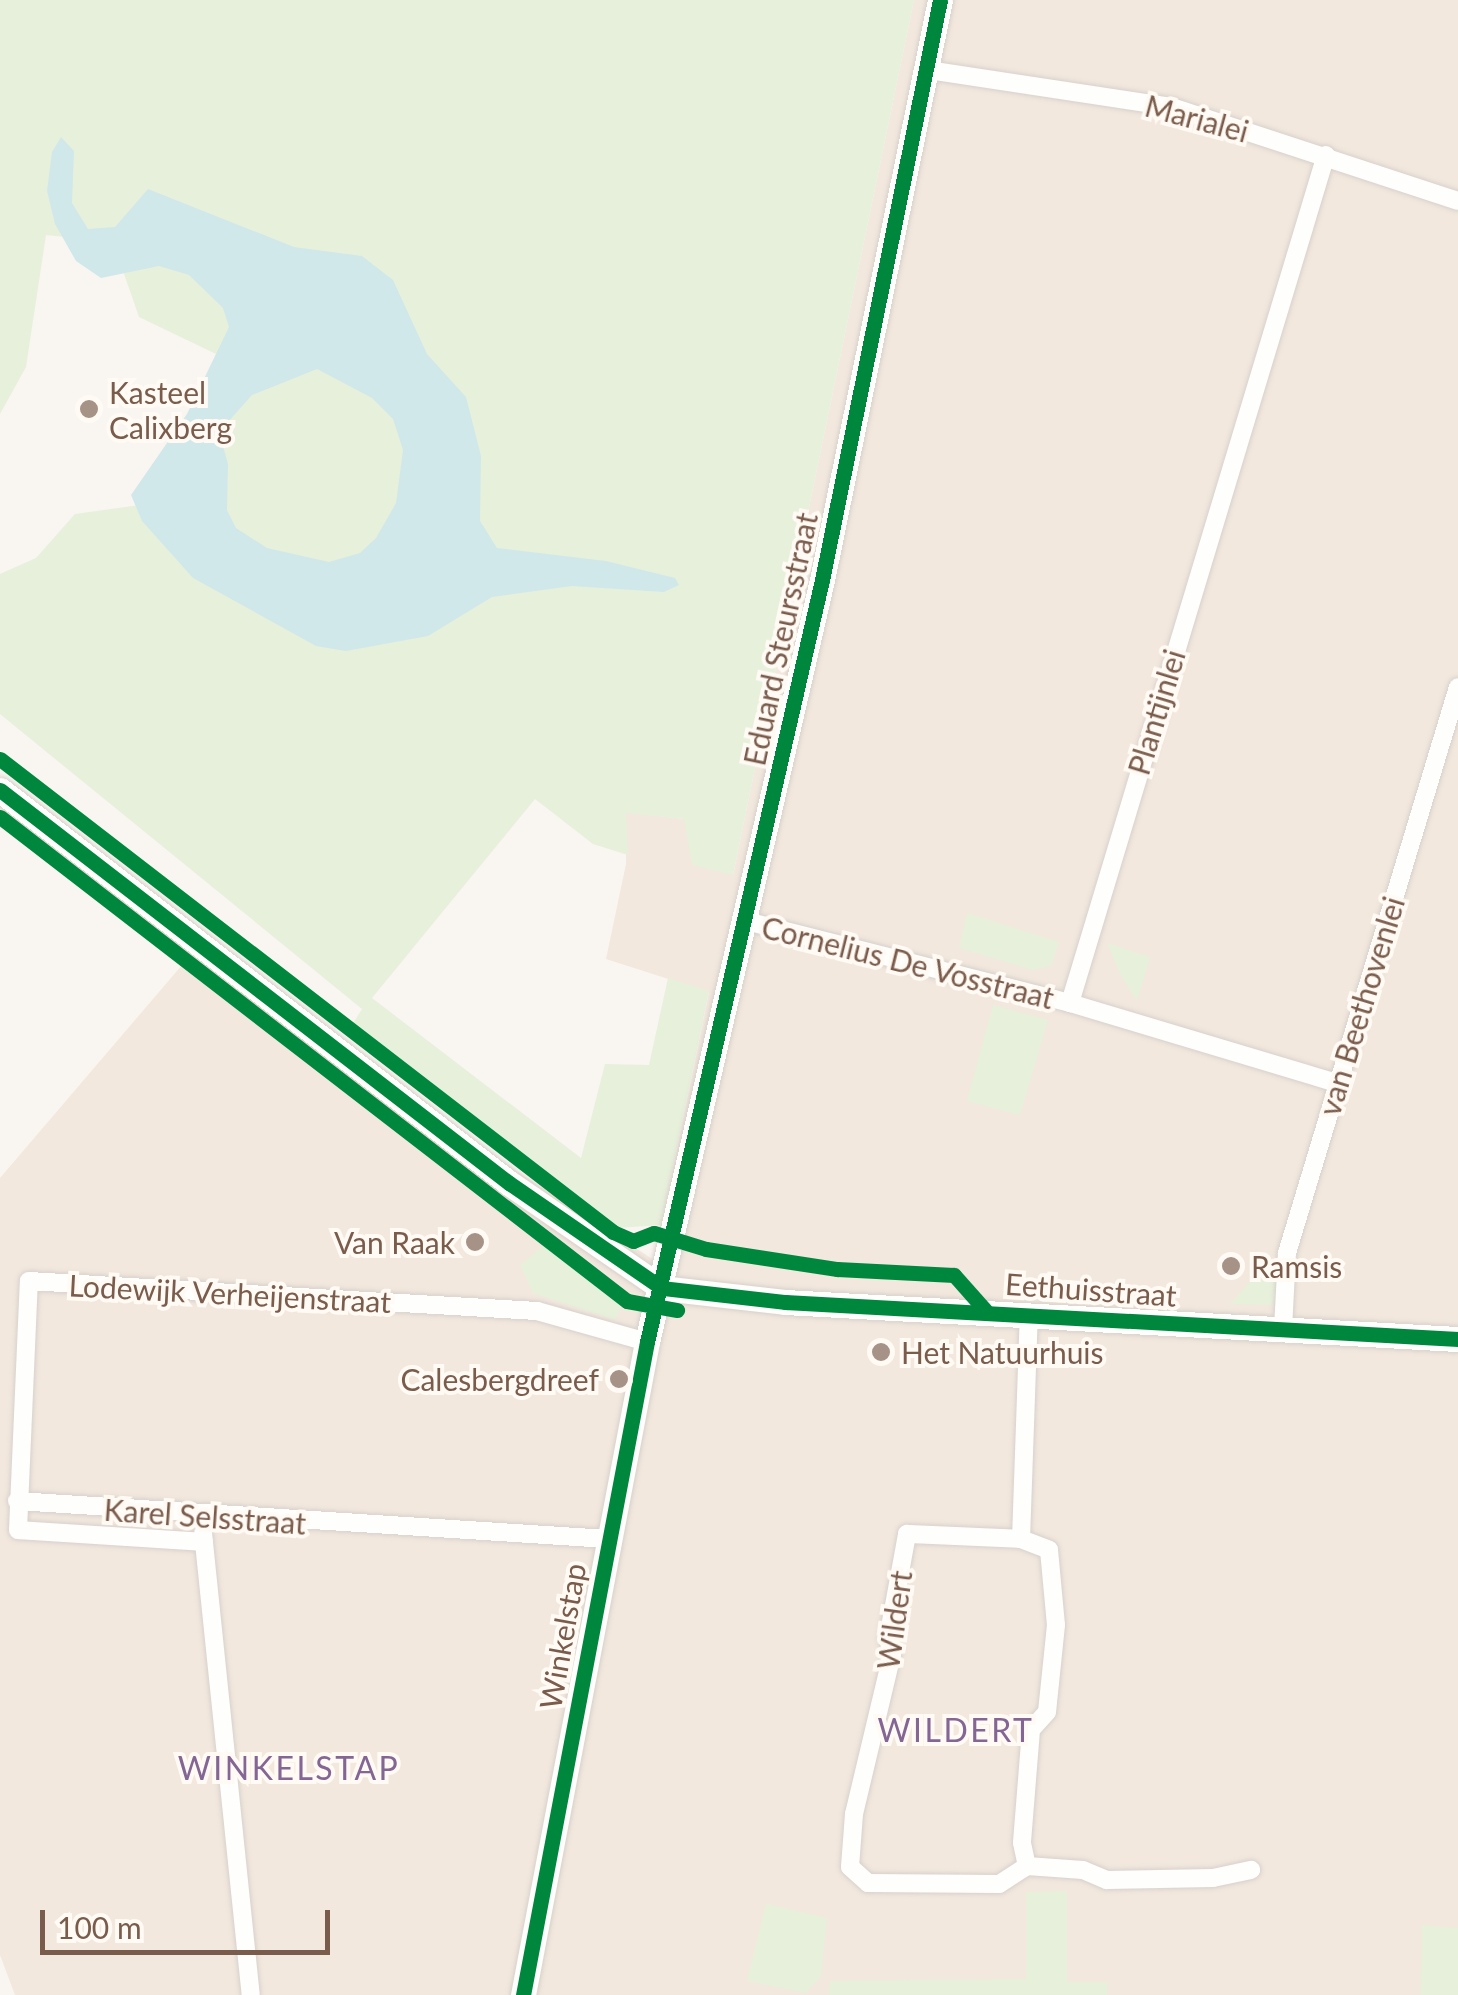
<!DOCTYPE html>
<html>
<head>
<meta charset="utf-8">
<style>
	body { margin:0 }
	#map { position:relative; width:1458px; height:1995px; overflow:hidden; background:#f9f5f0; font-family:Lato,sans-serif }
	div>[style] { position:absolute }
	[style*='--x'] { left:calc(var(--x)*1px); top:calc(var(--y)*1px); width:calc(var(--w)*1px); rotate:calc(var(--a)*1deg) }
	.residential>* { inset:0; background:#f2e8de }
	.green>* { inset:0; background:#e7f0db }
	.water>* { inset:0; background:#d0e8ea }
	.roads { filter:drop-shadow(0 0 2px #d7d1cb) drop-shadow(0 0 2px #d7d1cb) }
	.street>* { height:18px; margin:-9px; padding:0 9px; transform-origin:9px; border-radius:9px; background:#fefefd }
	.secondary>* { height:25px; margin:-12.5px; padding:0 12.5px; transform-origin:12.5px; border-radius:12.5px; background:#fefefd }
	.cycleway>* { height:15px; margin:-7.5px; padding:0 7.5px; transform-origin:7.5px; border-radius:7.5px; background:#00873e }
	.dots>* { width:28px; height:28px; translate:-50% -50%; box-sizing:border-box; border:5px solid #fffaf3; border-radius:50% }
	span { translate:-50% -50%; white-space:nowrap; text-align:center; line-height:1.15; -webkit-text-stroke:8px #fffaf3; paint-order:stroke }
	.street-label { font-size:30px; color:#7a5c4d }
	.poi-label { font-size:30px; color:#7a5c4d }
	.left { translate:0 -50%; text-align:left }
	.right { translate:-100% -50%; text-align:right }
	.neighbourhood-label { font-size:32px; color:#846695; letter-spacing:2.5px }
	.scale { position:absolute; left:40px; top:1910px; width:290px; height:45px; box-sizing:border-box; border:5px solid #7a5c4d; border-top:0; padding-left:12px; font-size:30px; line-height:35px; white-space:nowrap; color:#7a5c4d; -webkit-text-stroke:8px #fffaf3; paint-order:stroke }
</style>
</head>
<body>
<div id="map">
	<div class="residential">
		<i style="clip-path:polygon(914px 0,1458px 0,1458px 1995px,15px 1995px,0 1955px,0 1178px,188px 958px,654px 1260px,709px 992px,606px 959px,626px 864px,626px 812px,684px 819px,733px 875px)"></i>
	</div>
	<div class="green">
		<i style="clip-path:polygon(0 0,914px 0,733px 875px,692px 865px,684px 819px,626px 813px,628px 855px,593px 844px,535px 799px,372px 998px,581px 1158px,605px 1064px,649px 1065px,668px 978px,709px 991px,661px 1225px,617px 1228px,536px 1169px,352px 1025px,362px 1009px,0 714px,0 574px,36px 558px,75px 514px,154px 503px,241px 366px,139px 317px,113px 242px,46px 235px,26px 367px,0 414px)"></i>
		<i style="clip-path:polygon(967px 913px,1059px 942px,1051px 966px,1033px 970px,959px 948px)"></i>
		<i style="clip-path:polygon(1107px 943px,1150px 957px,1137px 1001px,1120px 974px)"></i>
		<i style="clip-path:polygon(993px 1005px,1048px 1020px,1020px 1115px,967px 1101px)"></i>
		<i style="clip-path:polygon(546px 1244px,611px 1291px,622px 1306px,615px 1320px,533px 1293px,520px 1265px)"></i>
		<i style="clip-path:polygon(1268px 1262px,1280px 1262px,1277px 1305px,1230px 1304px)"></i>
		<i style="clip-path:polygon(1067px 1891px,1067px 1982px,1108px 1982px,1107px 1995px,829px 1995px,830px 1981px,1026px 1979px,1026px 1892px)"></i>
		<i style="clip-path:polygon(766px 1904px,827px 1918px,821px 1976px,806px 1993px,747px 1981px)"></i>
		<i style="clip-path:polygon(1422px 1925px,1458px 1928px,1458px 1995px,1421px 1995px)"></i>
	</div>
	<div class="water">
		<i style="clip-path:polygon(evenodd,61px 137px,74px 151px,72px 203px,88px 229px,115px 227px,148px 189px,294px 247px,362px 256px,393px 280px,427px 354px,466px 397px,481px 456px,480px 521px,497px 548px,606px 561px,675px 578px,679px 585px,664px 592px,572px 586px,492px 597px,428px 636px,346px 651px,316px 646px,193px 578px,142px 521px,131px 495px,187px 414px,229px 327px,223px 308px,189px 275px,159px 266px,101px 278px,76px 261px,55px 224px,47px 191px,52px 152px,61px 137px,317px 369px,372px 398px,393px 419px,403px 450px,396px 503px,376px 538px,360px 553px,329px 562px,267px 548px,236px 528px,227px 510px,228px 464px,219px 432px,252px 395px,317px 369px)"></i>
	</div>
	<div class="roads">
		<div class="street">
			<i style="--x:928;--y:70;--w:247;--a:8.6"></i>
			<i style="--x:1172;--y:107;--w:301;--a:18.2"></i>
			<i style="--x:1326;--y:155;--w:886;--a:106.8"></i>
			<i style="--x:1070;--y:1003;--w:279;--a:16.7"></i>
			<i style="--x:746;--y:921;--w:334;--a:14.2"></i>
			<i style="--x:1283;--y:1329;--w:76;--a:-87"></i>
			<i style="--x:1287;--y:1253;--w:591;--a:-73.19"></i>
			<i style="--x:17;--y:1501;--w:592;--a:3.68"></i>
			<i style="--x:203;--y:1533;--w:464;--a:84.1"></i>
			<i style="--x:1021;--y:1539;--w:30;--a:21"></i>
			<i style="--x:1049;--y:1550;--w:75;--a:84.7"></i>
			<i style="--x:1056;--y:1625;--w:87;--a:95.9"></i>
			<i style="--x:1047;--y:1712;--w:24;--a:132"></i>
			<i style="--x:1031;--y:1730;--w:113;--a:94.6"></i>
			<i style="--x:1022;--y:1843;--w:24;--a:78"></i>
			<i style="--x:1027;--y:1866;--w:33;--a:147"></i>
			<i style="--x:999;--y:1884;--w:131;--a:-179.6"></i>
			<i style="--x:868;--y:1883;--w:24;--a:-138"></i>
			<i style="--x:850;--y:1867;--w:53;--a:-85.7"></i>
			<i style="--x:854;--y:1814;--w:164;--a:-76.6"></i>
			<i style="--x:892;--y:1654;--w:16;--a:-104"></i>
			<i style="--x:888;--y:1638;--w:106;--a:-79.6"></i>
			<i style="--x:907;--y:1534;--w:114;--a:2.5"></i>
			<i style="--x:1021;--y:1539;--w:226;--a:-88"></i>
			<i style="--x:204;--y:1542;--w:186;--a:-176.3"></i>
			<i style="--x:18;--y:1530;--w:249;--a:-87.5"></i>
			<i style="--x:29;--y:1281;--w:509;--a:3.38"></i>
			<i style="--x:537;--y:1311;--w:114;--a:15.7"></i>
			<i style="--x:1027;--y:1866;--w:56;--a:4.1"></i>
			<i style="--x:1083;--y:1870;--w:26;--a:23"></i>
			<i style="--x:1107;--y:1880;--w:106;--a:-1.1"></i>
			<i style="--x:1213;--y:1878;--w:39;--a:-12"></i>
		</div>
		<div class="secondary">
			<i style="--x:0;--y:790;--w:643;--a:37.67"></i>
			<i style="--x:509;--y:1183;--w:186;--a:34.5"></i>
			<i style="--x:662;--y:1288;--w:124;--a:6.5"></i>
			<i style="--x:785;--y:1302;--w:674;--a:3.15"></i>
			<i style="--x:523;--y:1995;--w:665;--a:-79.25"></i>
			<i style="--x:647;--y:1342;--w:782;--a:-77.07"></i>
			<i style="--x:822;--y:580;--w:592;--a:-78.5"></i>
		</div>
	</div>
	<div class="cycleway">
		<i style="--x:0;--y:759;--w:774;--a:37.65"></i>
		<i style="--x:613;--y:1232;--w:22;--a:24"></i>
		<i style="--x:633;--y:1241;--w:22;--a:-21"></i>
		<i style="--x:654;--y:1233;--w:54;--a:17.1"></i>
		<i style="--x:706;--y:1249;--w:133;--a:8.7"></i>
		<i style="--x:837;--y:1269;--w:117;--a:2.9"></i>
		<i style="--x:954;--y:1275;--w:47;--a:48.5"></i>
		<i style="--x:0;--y:790;--w:643;--a:37.67"></i>
		<i style="--x:509;--y:1183;--w:186;--a:34.5"></i>
		<i style="--x:662;--y:1288;--w:124;--a:6.5"></i>
		<i style="--x:785;--y:1302;--w:674;--a:3.15"></i>
		<i style="--x:0;--y:817;--w:792;--a:37.67"></i>
		<i style="--x:627;--y:1301;--w:51;--a:10.2"></i>
		<i style="--x:523;--y:1995;--w:665;--a:-79.25"></i>
		<i style="--x:647;--y:1342;--w:782;--a:-77.07"></i>
		<i style="--x:822;--y:580;--w:592;--a:-78.5"></i>
	</div>
	<div class="dots">
		<i style="left:89px;top:409px;background:#a69286"></i>
		<i style="left:475px;top:1242px;background:#a69286"></i>
		<i style="left:1231px;top:1266px;background:#a69286"></i>
		<i style="left:881px;top:1352px;background:#a69286"></i>
		<i style="left:619px;top:1379px;background:#a69286"></i>
	</div>
	<div class="street-label">
		<span style="left:1197px;top:118px;rotate:15deg">Marialei</span>
		<span style="left:780px;top:639px;rotate:-78deg">Eduard Steursstraat</span>
		<span style="left:1156px;top:712px;rotate:-73deg">Plantijnlei</span>
		<span style="left:908px;top:962px;rotate:14deg">Cornelius De Vosstraat</span>
		<span style="left:1361px;top:1006px;rotate:-73deg">van Beethovenlei</span>
		<span style="left:1091px;top:1289px;rotate:4deg">Eethuisstraat</span>
		<span style="left:230px;top:1293px;rotate:3deg">Lodewijk Verheijenstraat</span>
		<span style="left:205px;top:1516px;rotate:4deg">Karel Selsstraat</span>
		<span style="left:894px;top:1620px;rotate:-82deg">Wildert</span>
		<span style="left:562px;top:1636px;rotate:-80deg">Winkelstap</span>
	</div>
	<div class="poi-label">
		<span class="left" style="left:109px;top:409px">Kasteel<br>Calixberg</span>
		<span class="right" style="left:455px;top:1242px">Van Raak</span>
		<span class="left" style="left:1251px;top:1266px">Ramsis</span>
		<span class="left" style="left:901px;top:1352px">Het Natuurhuis</span>
		<span class="right" style="left:599px;top:1379px">Calesbergdreef</span>
	</div>
	<div class="neighbourhood-label">
		<span style="left:956px;top:1730px">WILDERT</span>
		<span style="left:289px;top:1768px">WINKELSTAP</span>
	</div>
	<div class="scale">100 m</div>
</div>
</body>
</html>
